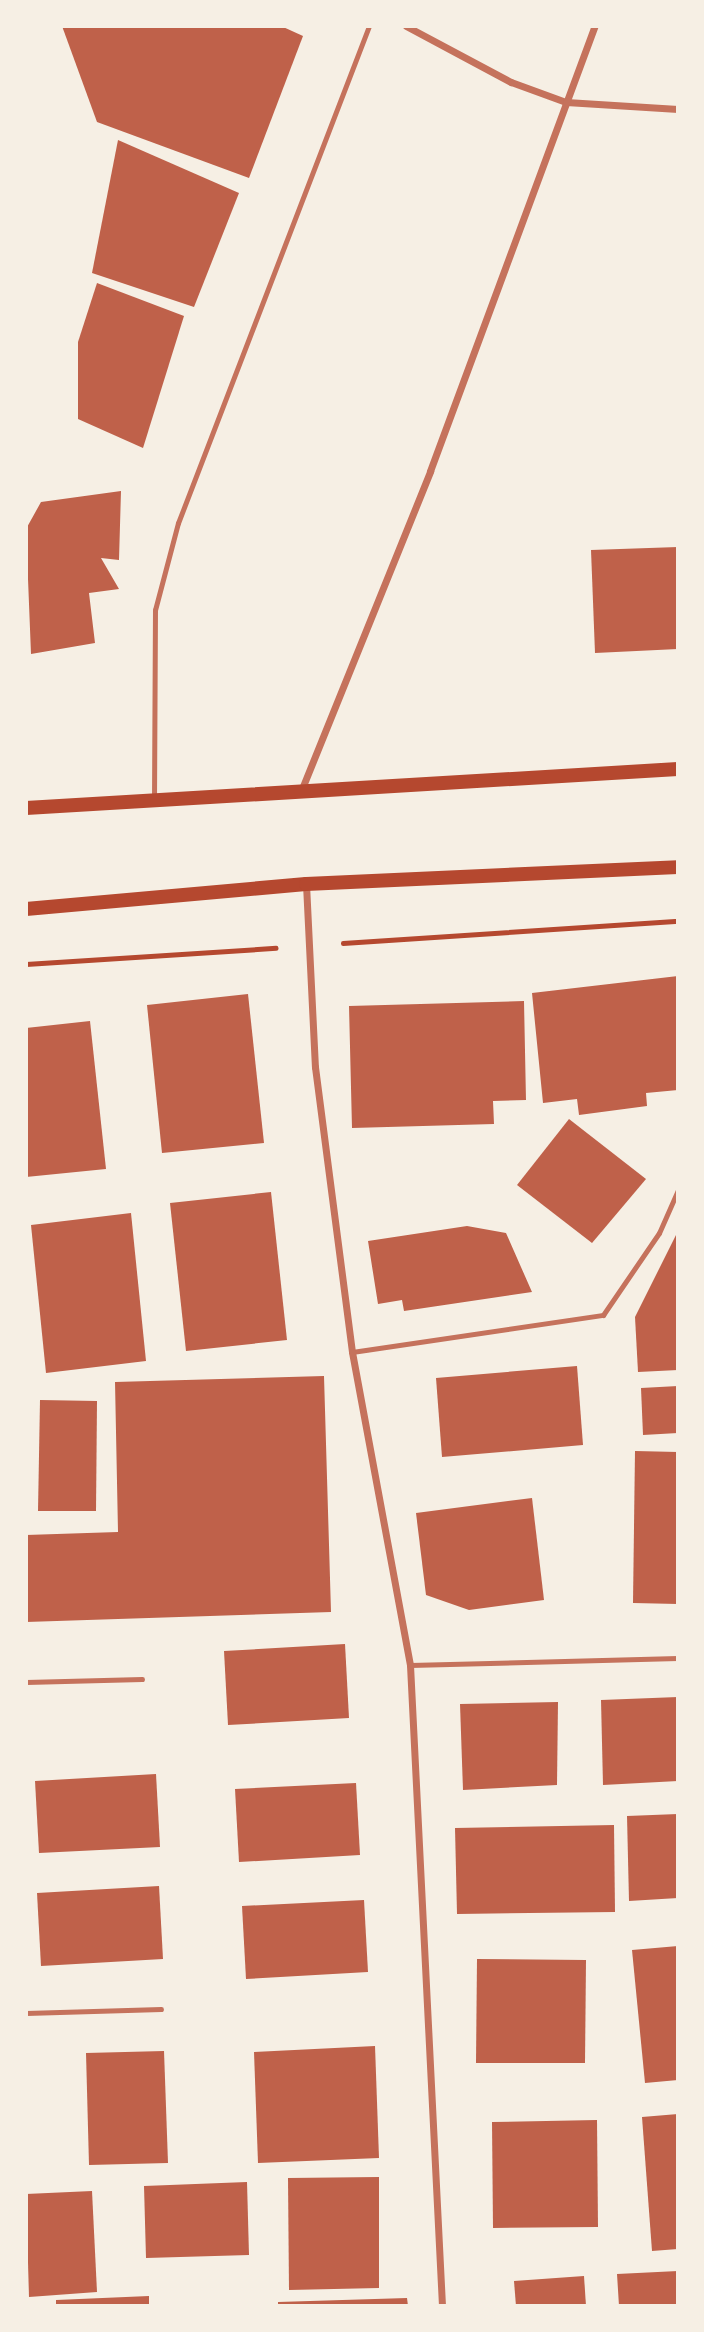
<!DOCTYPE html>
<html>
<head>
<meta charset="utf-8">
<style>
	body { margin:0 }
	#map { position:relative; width:704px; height:2332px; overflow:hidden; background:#f6efe4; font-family:"Golos Text",sans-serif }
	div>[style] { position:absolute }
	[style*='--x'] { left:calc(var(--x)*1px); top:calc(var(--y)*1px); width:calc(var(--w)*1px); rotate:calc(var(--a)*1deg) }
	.building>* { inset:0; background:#bf614a }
	.path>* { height:4.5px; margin:-2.25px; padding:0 2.25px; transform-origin:2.25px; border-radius:2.25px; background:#b5482f }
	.service>* { height:5px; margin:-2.5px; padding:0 2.5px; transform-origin:2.5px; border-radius:2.5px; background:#c5725c }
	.minor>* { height:7px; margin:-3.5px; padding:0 3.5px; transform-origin:3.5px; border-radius:3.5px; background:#c5725c }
	.secondary>* { height:14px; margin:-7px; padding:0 7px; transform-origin:7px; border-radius:7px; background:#b5482f }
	span { translate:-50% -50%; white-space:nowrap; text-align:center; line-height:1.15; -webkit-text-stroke:5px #f6efe4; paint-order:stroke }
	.frame { position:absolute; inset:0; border:28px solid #f6efe4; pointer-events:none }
</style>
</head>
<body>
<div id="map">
	<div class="building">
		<i style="clip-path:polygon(62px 26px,281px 26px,303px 36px,249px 178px,97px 122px)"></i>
		<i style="clip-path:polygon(118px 140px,239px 193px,194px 307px,92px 273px)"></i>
		<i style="clip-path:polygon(97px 283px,184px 316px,143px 448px,78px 419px,78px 342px)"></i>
		<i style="clip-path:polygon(121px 491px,119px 560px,101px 558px,119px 589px,89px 593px,95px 643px,31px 654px,26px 529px,41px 502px)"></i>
		<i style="clip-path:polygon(678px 547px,678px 649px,595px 653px,591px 550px)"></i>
		<i style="clip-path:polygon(678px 976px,678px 1090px,646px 1093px,647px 1106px,579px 1115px,577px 1099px,543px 1103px,532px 993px)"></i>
		<i style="clip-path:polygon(248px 994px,264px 1143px,162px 1153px,147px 1005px)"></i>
		<i style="clip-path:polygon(524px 1001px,526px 1100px,493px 1101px,494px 1124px,352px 1128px,349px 1006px)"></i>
		<i style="clip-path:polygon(90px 1021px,106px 1169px,26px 1177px,26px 1028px)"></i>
		<i style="clip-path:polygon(569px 1119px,646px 1179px,592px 1243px,517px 1185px)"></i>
		<i style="clip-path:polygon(271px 1192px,287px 1340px,186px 1351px,170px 1203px)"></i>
		<i style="clip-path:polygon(131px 1213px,146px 1361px,46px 1373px,31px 1225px)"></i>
		<i style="clip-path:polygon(467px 1226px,506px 1233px,532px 1292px,404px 1311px,402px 1300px,378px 1304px,368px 1241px)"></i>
		<i style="clip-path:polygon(678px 1231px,678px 1370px,638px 1372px,635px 1317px)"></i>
		<i style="clip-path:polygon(577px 1366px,583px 1445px,442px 1457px,436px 1378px)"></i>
		<i style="clip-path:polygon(324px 1376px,331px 1612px,26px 1622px,26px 1535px,118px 1532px,115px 1382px)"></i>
		<i style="clip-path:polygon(678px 1386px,678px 1433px,643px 1435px,641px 1388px)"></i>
		<i style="clip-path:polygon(40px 1400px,97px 1401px,96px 1511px,38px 1511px)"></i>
		<i style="clip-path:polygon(635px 1451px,678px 1452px,678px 1604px,633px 1603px)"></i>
		<i style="clip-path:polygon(532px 1498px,544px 1600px,469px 1610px,426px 1595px,416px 1513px)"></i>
		<i style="clip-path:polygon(345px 1644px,349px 1718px,228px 1725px,224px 1651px)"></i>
		<i style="clip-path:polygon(678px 1697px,678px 1781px,603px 1785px,601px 1700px)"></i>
		<i style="clip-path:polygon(558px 1702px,557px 1785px,463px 1790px,460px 1704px)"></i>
		<i style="clip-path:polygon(156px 1774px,160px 1847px,39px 1853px,35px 1781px)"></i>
		<i style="clip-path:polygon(356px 1783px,360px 1855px,239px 1862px,235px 1789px)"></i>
		<i style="clip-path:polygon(678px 1814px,678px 1898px,629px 1901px,627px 1816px)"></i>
		<i style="clip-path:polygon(614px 1825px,615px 1912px,457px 1914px,455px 1828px)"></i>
		<i style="clip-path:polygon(159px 1886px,163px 1959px,41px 1966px,37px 1893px)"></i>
		<i style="clip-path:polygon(364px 1900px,368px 1972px,246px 1979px,242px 1906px)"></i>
		<i style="clip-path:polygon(678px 1946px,678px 2080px,645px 2083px,632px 1950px)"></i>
		<i style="clip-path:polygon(477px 1959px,586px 1960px,585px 2063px,476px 2063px)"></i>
		<i style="clip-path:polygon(375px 2046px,379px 2158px,258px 2163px,254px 2052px)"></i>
		<i style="clip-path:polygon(164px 2051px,168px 2163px,89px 2165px,86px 2053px)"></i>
		<i style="clip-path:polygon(678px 2114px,678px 2249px,652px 2251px,642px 2117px)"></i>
		<i style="clip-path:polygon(597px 2120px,598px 2227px,493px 2228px,492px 2122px)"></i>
		<i style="clip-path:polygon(379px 2177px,379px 2288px,289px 2290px,288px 2178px)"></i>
		<i style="clip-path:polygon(247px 2182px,249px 2255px,146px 2258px,144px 2186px)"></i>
		<i style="clip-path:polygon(92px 2191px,97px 2292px,29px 2297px,26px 2194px)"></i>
		<i style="clip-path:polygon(678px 2271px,678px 2306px,619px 2306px,617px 2274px)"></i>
		<i style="clip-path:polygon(584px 2276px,586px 2306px,516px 2306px,514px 2281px)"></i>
		<i style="clip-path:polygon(149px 2296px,149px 2306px,56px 2306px,56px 2300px)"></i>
		<i style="clip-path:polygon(407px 2298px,408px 2306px,278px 2306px,278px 2302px)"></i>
	</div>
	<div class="path">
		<i style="--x:343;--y:943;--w:336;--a:-3.8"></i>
		<i style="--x:26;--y:964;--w:250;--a:-3.7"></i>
	</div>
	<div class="service">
		<i style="--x:154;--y:800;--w:190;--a:-89.7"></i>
		<i style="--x:155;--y:610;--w:90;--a:-75.2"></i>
		<i style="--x:178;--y:523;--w:532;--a:-68.98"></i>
		<i style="--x:352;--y:1352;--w:254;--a:-8.4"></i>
		<i style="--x:603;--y:1315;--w:99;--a:-55.7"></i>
		<i style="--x:659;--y:1233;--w:47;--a:-66.2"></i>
		<i style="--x:410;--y:1665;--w:268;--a:-1.5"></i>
		<i style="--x:26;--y:1682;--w:116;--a:-1.5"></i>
		<i style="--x:26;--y:2013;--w:135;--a:-1.7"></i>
	</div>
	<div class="minor">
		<i style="--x:406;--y:26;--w:119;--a:28.1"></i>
		<i style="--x:511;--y:82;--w:59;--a:20"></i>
		<i style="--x:566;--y:102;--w:112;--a:3.6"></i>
		<i style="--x:301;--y:791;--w:345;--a:-68"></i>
		<i style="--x:430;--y:471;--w:475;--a:-69.7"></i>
		<i style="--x:306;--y:884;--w:183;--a:87.2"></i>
		<i style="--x:315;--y:1067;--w:287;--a:82.6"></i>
		<i style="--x:352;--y:1352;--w:318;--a:79.5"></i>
		<i style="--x:410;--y:1665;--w:642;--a:87.14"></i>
	</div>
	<div class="secondary">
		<i style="--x:26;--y:808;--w:653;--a:-3.42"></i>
		<i style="--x:26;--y:909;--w:281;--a:-5.1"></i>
		<i style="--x:306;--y:884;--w:372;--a:-2.6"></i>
	</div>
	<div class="frame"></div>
</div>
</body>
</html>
